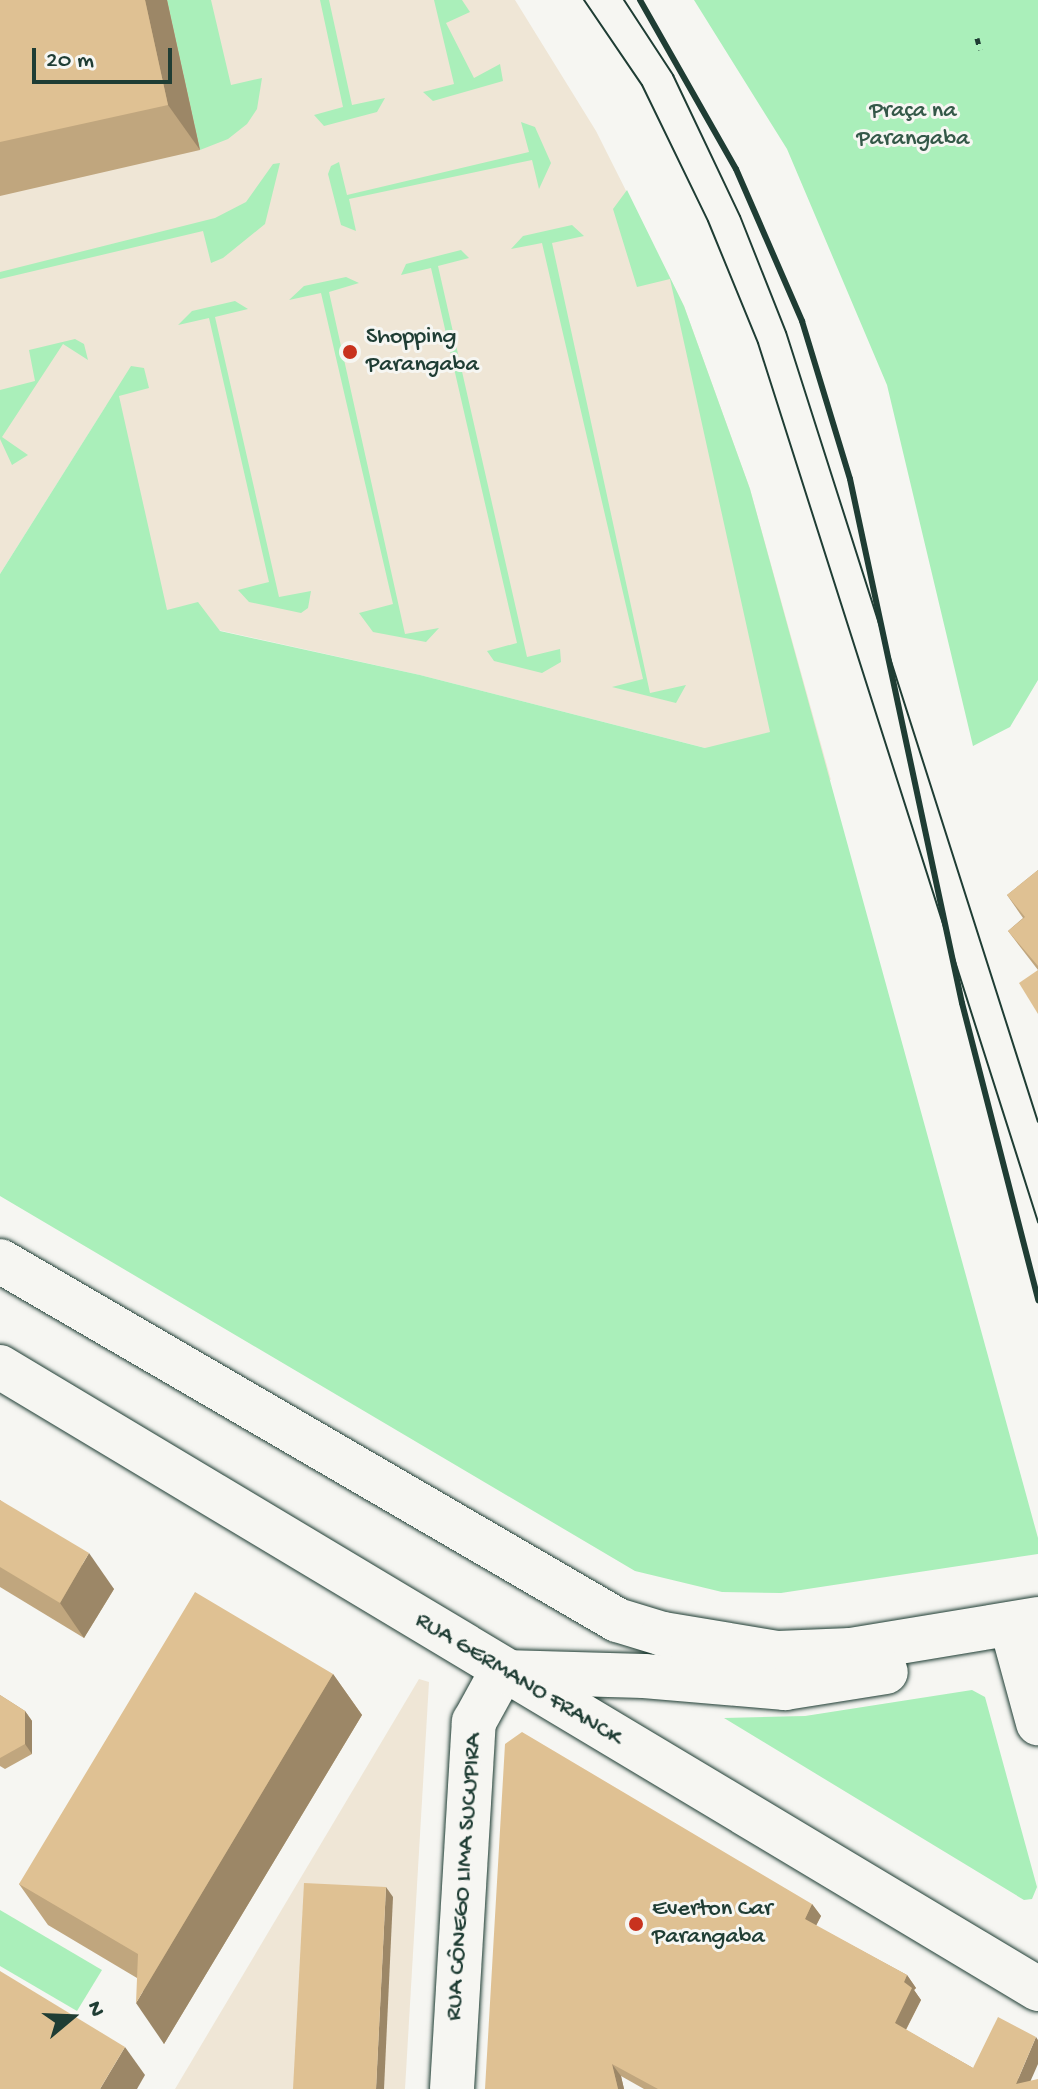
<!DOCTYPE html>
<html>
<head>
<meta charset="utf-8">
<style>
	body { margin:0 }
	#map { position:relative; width:1038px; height:2089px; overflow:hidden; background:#f6f6f2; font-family:"Gochi Hand",sans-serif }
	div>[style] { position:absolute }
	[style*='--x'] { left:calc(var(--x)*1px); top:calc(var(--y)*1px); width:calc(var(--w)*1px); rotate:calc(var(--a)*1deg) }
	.built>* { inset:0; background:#efe6d6 }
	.green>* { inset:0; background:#aaefba }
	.path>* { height:5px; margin-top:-2.5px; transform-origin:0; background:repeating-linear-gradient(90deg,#1f3d34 0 6px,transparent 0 12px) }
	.roads { filter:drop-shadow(0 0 2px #1f3d34) drop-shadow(0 0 2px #1f3d34) }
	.tertiary>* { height:44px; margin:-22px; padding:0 22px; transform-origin:22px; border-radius:22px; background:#f6f6f2 }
	.secondary>* { height:44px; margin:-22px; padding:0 22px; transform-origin:22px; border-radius:22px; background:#f6f6f2 }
	.tram>* { height:2px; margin:-1px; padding:0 1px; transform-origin:1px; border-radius:1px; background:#1f3d34 }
	.rail>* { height:6px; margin:-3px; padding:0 3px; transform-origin:3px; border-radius:3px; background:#1f3d34 }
	.wall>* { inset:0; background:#c0a67e }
	.shaded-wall>* { inset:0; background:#9c8767 }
	.building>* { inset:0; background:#dfc193 }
	.dots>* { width:22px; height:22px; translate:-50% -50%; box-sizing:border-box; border:4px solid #f6f6f2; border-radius:50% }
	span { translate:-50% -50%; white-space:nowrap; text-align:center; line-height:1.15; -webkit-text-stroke:6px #f6f6f2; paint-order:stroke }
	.park-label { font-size:24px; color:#345848 }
	.poi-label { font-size:24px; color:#1f3d34 }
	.left { translate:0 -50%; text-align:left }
	.street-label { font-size:24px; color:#1f3d34 }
	.north { position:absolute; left:32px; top:1977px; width:80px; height:80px; -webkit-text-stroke:6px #f6f6f2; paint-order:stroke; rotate:71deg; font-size:22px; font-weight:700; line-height:32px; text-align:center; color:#1f3d34 }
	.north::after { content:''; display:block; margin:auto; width:28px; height:36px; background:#1f3d34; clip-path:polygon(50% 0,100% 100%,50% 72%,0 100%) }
	.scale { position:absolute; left:32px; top:48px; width:140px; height:36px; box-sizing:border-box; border:4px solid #1f3d34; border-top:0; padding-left:10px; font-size:24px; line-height:28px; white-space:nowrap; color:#1f3d34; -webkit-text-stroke:6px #f6f6f2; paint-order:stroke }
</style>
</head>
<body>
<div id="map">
	<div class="built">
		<i style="clip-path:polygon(0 0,515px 0,596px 131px,684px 306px,750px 489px,831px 780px,420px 675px,155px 616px,106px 406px,0 574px)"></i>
		<i style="clip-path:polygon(419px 1679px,429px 1682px,405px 2089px,175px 2089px)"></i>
	</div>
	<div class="green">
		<i style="clip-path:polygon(167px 0,211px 0,231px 85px,262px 78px,257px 109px,247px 124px,228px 139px,200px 150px)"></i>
		<i style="clip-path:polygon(320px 0,329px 0,352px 105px,385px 98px,377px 112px,324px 126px,314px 115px,343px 107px)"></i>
		<i style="clip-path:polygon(434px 0,462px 0,470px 12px,446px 23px,474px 78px,500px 64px,503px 81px,433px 101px,423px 92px,454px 84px)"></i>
		<i style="clip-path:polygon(694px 0,1038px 0,1038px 680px,1010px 727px,973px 746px,887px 385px,787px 149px)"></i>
		<i style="clip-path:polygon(521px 122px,535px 127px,551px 163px,539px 189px,532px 160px,349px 199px,356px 231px,341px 225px,328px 174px,331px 166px,339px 162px,347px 195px,529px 152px)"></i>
		<i style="clip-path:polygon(280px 163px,265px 224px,223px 258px,211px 263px,203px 231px,0 279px,0 272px,215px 218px,246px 202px,273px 164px)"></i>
		<i style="clip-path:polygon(627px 190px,684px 306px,750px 489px,1038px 1538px,1038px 1554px,781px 1593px,722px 1592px,635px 1571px,0 1196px,0 574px,131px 366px,144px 368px,149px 388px,119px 396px,167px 610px,198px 602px,220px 631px,420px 675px,705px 748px,770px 732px,670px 279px,637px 287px,613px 209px)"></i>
		<i style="clip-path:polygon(572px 225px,584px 236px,552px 243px,650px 693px,686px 685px,676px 703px,612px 687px,643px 679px,542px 243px,511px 249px,523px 236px)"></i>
		<i style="clip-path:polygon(461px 250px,469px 258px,438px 266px,527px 657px,560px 649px,561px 662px,542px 673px,494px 661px,487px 651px,517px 643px,431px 268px,401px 275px,406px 264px)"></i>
		<i style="clip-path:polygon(346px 277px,359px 283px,329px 292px,405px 634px,439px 628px,426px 642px,373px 632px,359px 613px,393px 604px,321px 293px,289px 300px,304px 286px)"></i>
		<i style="clip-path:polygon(235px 301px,248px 309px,215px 317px,279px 597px,311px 591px,308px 608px,301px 613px,249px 602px,238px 590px,269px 582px,209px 318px,178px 325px,192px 311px)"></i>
		<i style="clip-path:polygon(75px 339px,84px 344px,88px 360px,63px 344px,2px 437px,28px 455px,12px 465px,0 439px,0 390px,35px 381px,29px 350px)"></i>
		<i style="clip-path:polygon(972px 1690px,985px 1697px,1037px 1887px,1032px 1899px,1024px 1900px,724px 1718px,805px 1716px)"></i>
		<i style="clip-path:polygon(0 1910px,102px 1970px,77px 2011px,0 1966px)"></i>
	</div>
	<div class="path">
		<i style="--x:977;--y:38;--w:12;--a:76"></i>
	</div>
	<div class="roads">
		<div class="tertiary">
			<i style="--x:452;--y:2089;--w:368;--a:-86.6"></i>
			<i style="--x:474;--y:1722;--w:58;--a:-61.2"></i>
		</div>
		<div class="secondary">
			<i style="--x:0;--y:1261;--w:714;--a:30.19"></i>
			<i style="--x:617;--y:1620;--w:48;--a:16.9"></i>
			<i style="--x:663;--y:1634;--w:117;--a:9.4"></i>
			<i style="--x:778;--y:1653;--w:73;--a:-2.4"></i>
			<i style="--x:851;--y:1650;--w:190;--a:-9.4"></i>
			<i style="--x:0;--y:1367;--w:1210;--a:30.93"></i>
			<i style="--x:1011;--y:1624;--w:103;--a:74.7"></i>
			<i style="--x:504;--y:1672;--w:140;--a:1.6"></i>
			<i style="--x:644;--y:1676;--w:142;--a:4.9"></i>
			<i style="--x:785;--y:1688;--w:102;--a:-9"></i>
		</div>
	</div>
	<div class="tram">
		<i style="--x:584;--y:0;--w:103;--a:55.7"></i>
		<i style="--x:642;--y:85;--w:151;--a:64.1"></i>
		<i style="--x:708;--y:221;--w:132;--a:67.7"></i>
		<i style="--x:758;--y:343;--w:923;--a:72.33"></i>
		<i style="--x:624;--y:0;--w:90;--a:56.8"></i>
		<i style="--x:673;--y:75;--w:156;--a:64.6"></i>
		<i style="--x:740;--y:216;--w:125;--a:68.4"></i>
		<i style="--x:786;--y:332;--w:829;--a:72.31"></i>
	</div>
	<div class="rail">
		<i style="--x:640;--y:0;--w:194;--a:60.4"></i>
		<i style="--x:736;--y:169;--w:166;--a:66.5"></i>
		<i style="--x:802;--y:321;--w:165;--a:73.1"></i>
		<i style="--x:850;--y:479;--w:536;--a:77.94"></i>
		<i style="--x:962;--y:1003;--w:307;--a:75.6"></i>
	</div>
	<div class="wall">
		<i style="clip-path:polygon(0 0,167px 0,200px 150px,0 196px)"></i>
		<i style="clip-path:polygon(1038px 870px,1038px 1014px,1038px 970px,1008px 931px,1023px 918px,1007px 895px)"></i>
		<i style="clip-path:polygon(0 1500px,114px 1589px,84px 1638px,0 1587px)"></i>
		<i style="clip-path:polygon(333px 1674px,362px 1715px,164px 2044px,137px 1978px,48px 1925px,19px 1884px)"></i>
		<i style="clip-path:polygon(0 1695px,25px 1711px,32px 1721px,32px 1754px,5px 1769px,0 1766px)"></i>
		<i style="clip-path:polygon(812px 1904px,821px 1916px,816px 1926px,907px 1975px,916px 1988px,914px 1990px,921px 2000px,906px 2030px,973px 2068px,1031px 2081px,1038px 2089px,644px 2089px,621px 2076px,624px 2089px,485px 2089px)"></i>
	</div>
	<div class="shaded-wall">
		<i style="clip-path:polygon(145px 0,167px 0,200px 150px,168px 105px)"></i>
		<i style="clip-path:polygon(89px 1553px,114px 1589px,84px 1638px,60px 1603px)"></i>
		<i style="clip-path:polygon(333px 1674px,362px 1715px,164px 2044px,136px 2003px)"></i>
		<i style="clip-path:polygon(25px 1711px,32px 1721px,32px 1754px,25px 1744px)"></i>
		<i style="clip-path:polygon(386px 1887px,393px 1897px,384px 2089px,376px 2089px)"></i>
		<i style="clip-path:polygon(812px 1904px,821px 1916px,813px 1931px,805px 1919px)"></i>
		<i style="clip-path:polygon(907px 1975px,916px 1988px,914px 1990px,921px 2000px,903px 2035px,895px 2023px,904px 1982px)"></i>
		<i style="clip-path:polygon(1036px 2037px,1038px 2040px,1038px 2064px,1027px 2089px,1016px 2084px)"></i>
		<i style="clip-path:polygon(125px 2047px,145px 2075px,137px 2089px,100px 2089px)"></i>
		<i style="clip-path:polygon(612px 2064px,621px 2076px,624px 2089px,618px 2089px)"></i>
	</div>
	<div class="building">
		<i style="clip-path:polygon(0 0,145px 0,168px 105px,0 142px)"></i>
		<i style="clip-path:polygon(1038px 870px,1038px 966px,1008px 931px,1025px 917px,1007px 895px)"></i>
		<i style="clip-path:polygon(1038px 970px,1038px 1014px,1019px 983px)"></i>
		<i style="clip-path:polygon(0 1500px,89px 1553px,60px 1603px,0 1567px)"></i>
		<i style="clip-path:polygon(195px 1592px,333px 1674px,136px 2003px,138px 1954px,19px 1884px)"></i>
		<i style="clip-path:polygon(0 1695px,25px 1711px,25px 1744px,0 1758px)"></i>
		<i style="clip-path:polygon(522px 1732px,812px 1904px,805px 1919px,907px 1975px,904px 1982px,912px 1988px,895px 2023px,973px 2068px,998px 2017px,1036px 2037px,1016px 2084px,1038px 2079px,1038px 2089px,658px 2089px,612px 2064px,618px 2089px,485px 2089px,505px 1744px)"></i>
		<i style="clip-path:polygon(304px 1883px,386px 1887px,376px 2089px,293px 2089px)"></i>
		<i style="clip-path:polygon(0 1971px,125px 2047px,100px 2089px,0 2089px)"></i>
	</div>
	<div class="dots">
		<i style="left:350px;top:352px;background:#c8321e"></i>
		<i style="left:636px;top:1924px;background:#c8321e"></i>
	</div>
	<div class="park-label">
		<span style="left:913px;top:126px">Praça na<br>Parangaba</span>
	</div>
	<div class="poi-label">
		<span class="left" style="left:366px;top:352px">Shopping<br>Parangaba</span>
		<span class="left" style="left:652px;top:1924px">Everton Car<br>Parangaba</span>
	</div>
	<div class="street-label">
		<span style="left:518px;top:1680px;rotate:31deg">RUA GERMANO FRANCK</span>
		<span style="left:465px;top:1877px;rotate:-86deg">RUA CÔNEGO LIMA SUCUPIRA</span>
	</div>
	<div class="north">N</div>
	<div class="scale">20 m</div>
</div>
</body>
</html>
